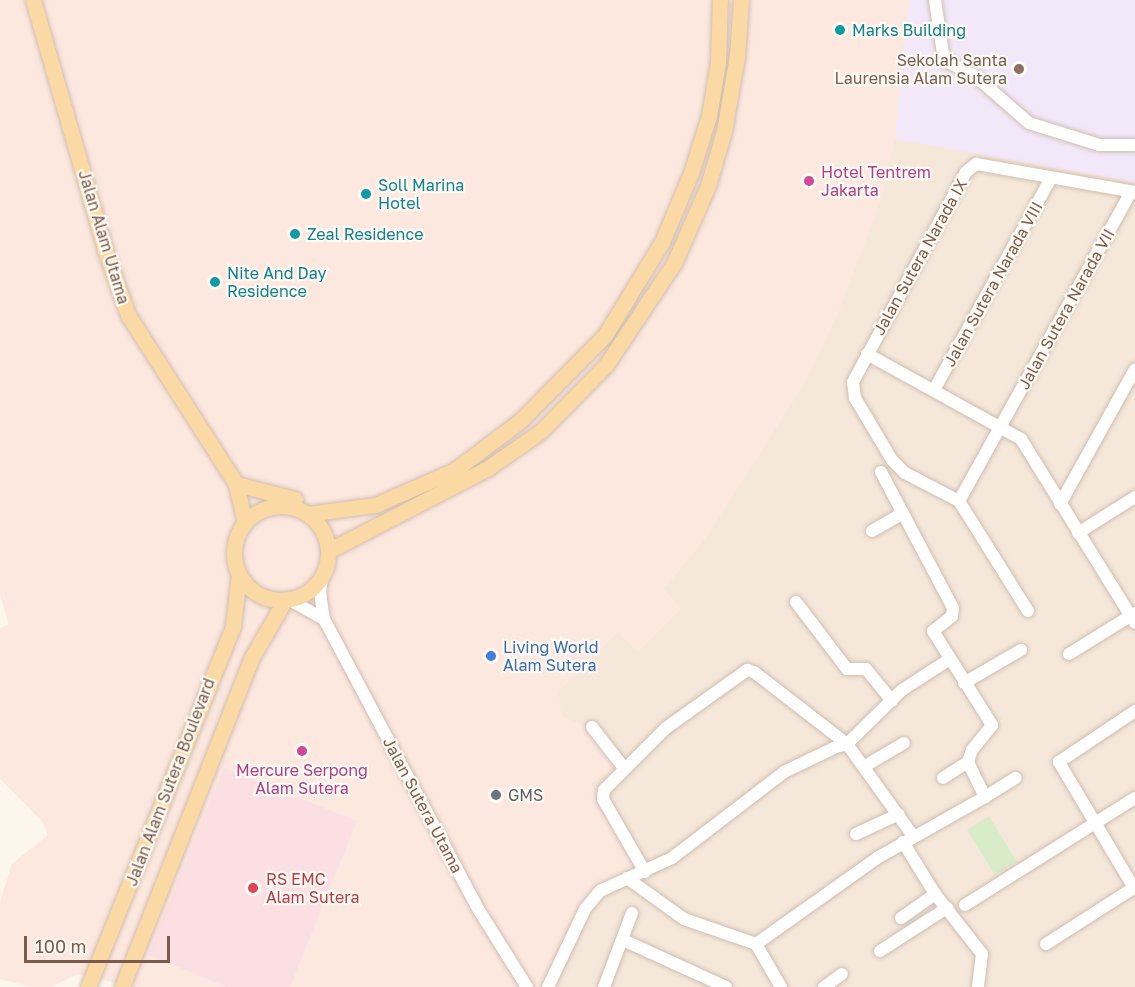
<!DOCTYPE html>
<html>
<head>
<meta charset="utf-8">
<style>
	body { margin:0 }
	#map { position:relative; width:1135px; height:987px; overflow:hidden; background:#fdf6ec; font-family:"Golos Text",sans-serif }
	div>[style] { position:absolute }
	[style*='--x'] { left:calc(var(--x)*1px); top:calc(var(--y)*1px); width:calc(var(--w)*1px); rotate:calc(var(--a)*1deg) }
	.residential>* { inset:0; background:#f5e8da }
	.commercial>* { inset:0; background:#fde8e0 }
	.education>* { inset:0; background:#f3e8fa }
	.medical>* { inset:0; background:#fbdfe3 }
	.green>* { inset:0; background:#d8ecc9 }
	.roads { filter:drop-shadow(0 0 2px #d1beb0) drop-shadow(0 0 2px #d1beb0) }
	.minor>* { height:12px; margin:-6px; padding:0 6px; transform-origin:6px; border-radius:6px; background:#fff }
	.major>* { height:15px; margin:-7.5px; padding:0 7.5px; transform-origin:7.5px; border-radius:7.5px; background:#fbd9a5 }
	.major>.ring { margin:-7.5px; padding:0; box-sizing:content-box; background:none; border:15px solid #fbd9a5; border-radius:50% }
	.dots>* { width:16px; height:16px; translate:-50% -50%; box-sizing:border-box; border:3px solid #fffaf3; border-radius:50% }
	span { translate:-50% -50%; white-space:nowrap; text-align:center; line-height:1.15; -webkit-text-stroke:4.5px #fffaf3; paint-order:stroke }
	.culture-label { font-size:16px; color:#0d838f }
	.left { translate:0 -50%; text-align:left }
	.education-label { font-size:16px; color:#785e54 }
	.right { translate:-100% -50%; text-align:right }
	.hotel-label { font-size:16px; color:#b23c85 }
	.street-label { font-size:16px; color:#7a5c4d }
	.shop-label { font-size:16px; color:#366cbe }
	.worship-label { font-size:16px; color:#5b616d }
	.health-label { font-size:16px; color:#be3a42 }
	.scale { position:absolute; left:24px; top:936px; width:146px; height:27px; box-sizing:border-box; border:3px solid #7a5c4d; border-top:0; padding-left:8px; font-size:18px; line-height:21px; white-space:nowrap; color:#7a5c4d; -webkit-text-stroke:4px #fffaf3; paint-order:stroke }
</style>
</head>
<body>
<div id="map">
	<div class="residential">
		<i style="clip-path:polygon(0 0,1135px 0,1135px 987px,137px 987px,78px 974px,50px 987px,32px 987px,0 979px,0 902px,12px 864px,48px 835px,43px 822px,0 778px,0 628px,9px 625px,0 593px)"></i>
	</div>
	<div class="commercial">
		<i style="clip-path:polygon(0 0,909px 0,895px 139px,882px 197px,837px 316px,804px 384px,707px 536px,664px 589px,681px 609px,638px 652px,618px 632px,558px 692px,562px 716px,587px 727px,616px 764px,591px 784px,638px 867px,609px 881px,586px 898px,544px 980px,547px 987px,137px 987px,78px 974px,50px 987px,32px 987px,0 979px,0 902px,12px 864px,48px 835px,43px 822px,0 778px,0 628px,9px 625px,0 593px)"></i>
	</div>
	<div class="education">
		<i style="clip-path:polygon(909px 0,1135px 0,1135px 182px,895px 139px)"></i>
	</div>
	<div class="medical">
		<i style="clip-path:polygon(224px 768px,357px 821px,290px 987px,227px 987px,148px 955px)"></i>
	</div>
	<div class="green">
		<i style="clip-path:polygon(989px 816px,1017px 862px,995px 875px,967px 830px)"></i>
	</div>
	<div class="roads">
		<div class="minor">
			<i style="--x:935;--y:0;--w:61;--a:81.5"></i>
			<i style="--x:944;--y:60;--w:34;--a:27"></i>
			<i style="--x:974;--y:75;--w:73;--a:41.1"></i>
			<i style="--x:1029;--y:123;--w:73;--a:17.4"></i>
			<i style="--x:1099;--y:145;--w:36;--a:0"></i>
			<i style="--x:867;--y:354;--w:176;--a:28.9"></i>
			<i style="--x:1021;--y:439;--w:216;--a:58.2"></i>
			<i style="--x:934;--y:390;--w:242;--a:-61.1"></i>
			<i style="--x:959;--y:501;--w:354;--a:-60.9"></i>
			<i style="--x:1060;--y:504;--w:154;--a:-60.9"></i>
			<i style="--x:872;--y:531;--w:32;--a:-30"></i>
			<i style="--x:1078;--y:533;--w:67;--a:-32.3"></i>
			<i style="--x:323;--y:573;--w:19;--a:99"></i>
			<i style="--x:320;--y:592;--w:27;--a:82"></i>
			<i style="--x:324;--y:619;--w:332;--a:62"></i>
			<i style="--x:480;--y:912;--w:89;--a:57.9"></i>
			<i style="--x:288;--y:599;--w:41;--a:29.1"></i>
			<i style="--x:796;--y:602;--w:84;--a:52.7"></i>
			<i style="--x:847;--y:669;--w:19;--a:0"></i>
			<i style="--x:866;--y:669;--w:41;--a:50.9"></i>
			<i style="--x:1028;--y:611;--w:130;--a:-122.1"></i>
			<i style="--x:959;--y:501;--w:61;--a:-152.6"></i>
			<i style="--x:905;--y:473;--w:18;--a:-135"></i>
			<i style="--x:892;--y:460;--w:72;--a:-120.8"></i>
			<i style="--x:855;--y:398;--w:16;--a:-97"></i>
			<i style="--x:853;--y:382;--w:238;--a:-61.7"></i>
			<i style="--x:966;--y:172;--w:13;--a:-39"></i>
			<i style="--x:976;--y:164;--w:161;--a:10"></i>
			<i style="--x:1069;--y:654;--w:78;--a:-31.8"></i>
			<i style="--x:964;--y:683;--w:66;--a:-30.1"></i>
			<i style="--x:592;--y:727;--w:52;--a:52"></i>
			<i style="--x:865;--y:766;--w:45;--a:-30.5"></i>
			<i style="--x:943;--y:778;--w:30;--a:-33"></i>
			<i style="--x:985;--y:797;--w:36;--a:-32"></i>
			<i style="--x:856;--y:834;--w:47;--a:-24.9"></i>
			<i style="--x:903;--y:842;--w:61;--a:58.4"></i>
			<i style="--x:935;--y:894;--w:76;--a:51.9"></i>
			<i style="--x:982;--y:954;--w:33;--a:97"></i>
			<i style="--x:645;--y:872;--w:84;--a:-119.9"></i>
			<i style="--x:603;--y:799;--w:9;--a:-84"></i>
			<i style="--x:604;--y:790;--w:88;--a:-45"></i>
			<i style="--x:666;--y:728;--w:100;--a:-35.6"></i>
			<i style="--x:747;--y:670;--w:7;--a:16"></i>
			<i style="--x:754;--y:672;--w:118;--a:37.7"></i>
			<i style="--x:847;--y:744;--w:77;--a:-44.5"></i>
			<i style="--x:902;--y:690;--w:57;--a:-32.9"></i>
			<i style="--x:627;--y:878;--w:70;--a:35.7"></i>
			<i style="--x:684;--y:919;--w:76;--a:19.1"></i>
			<i style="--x:756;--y:944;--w:148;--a:-35.4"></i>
			<i style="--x:877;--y:858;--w:124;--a:-29.5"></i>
			<i style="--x:985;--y:797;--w:39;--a:-116"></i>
			<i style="--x:968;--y:762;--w:13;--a:-72"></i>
			<i style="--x:972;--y:750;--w:32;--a:-51"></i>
			<i style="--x:992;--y:725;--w:111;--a:-122.1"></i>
			<i style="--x:933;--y:631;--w:24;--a:-38"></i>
			<i style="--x:952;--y:616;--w:8;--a:-83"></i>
			<i style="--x:953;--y:608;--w:154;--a:-117.9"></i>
			<i style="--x:1134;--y:888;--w:147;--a:-120.8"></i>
			<i style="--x:1059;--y:762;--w:92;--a:-33.9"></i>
			<i style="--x:965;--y:905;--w:201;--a:-32.2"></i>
			<i style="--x:901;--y:918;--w:42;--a:-35.2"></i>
			<i style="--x:623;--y:940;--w:113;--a:24.5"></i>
			<i style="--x:756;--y:944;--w:50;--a:59.8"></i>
			<i style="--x:1046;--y:944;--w:106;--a:-32.6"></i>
			<i style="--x:880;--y:951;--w:80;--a:-32.7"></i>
			<i style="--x:548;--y:987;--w:86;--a:-64.6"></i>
			<i style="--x:585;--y:909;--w:23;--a:-50"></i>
			<i style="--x:600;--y:891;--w:79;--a:-24.6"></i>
			<i style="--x:672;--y:858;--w:141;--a:-37.5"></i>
			<i style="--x:784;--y:772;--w:58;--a:-25.7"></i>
			<i style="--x:836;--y:747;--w:11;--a:-15"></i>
			<i style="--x:847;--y:744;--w:113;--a:54.3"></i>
			<i style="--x:604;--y:987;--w:79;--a:-69.3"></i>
			<i style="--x:824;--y:987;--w:22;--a:-36"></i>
		</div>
		<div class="major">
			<i style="--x:33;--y:0;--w:260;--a:73.9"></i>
			<i style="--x:105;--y:250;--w:69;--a:70.5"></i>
			<i style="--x:128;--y:315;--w:201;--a:57.4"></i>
			<i style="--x:236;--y:484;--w:39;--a:77"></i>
			<i style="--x:236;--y:484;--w:61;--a:14.3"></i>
			<i class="ring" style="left:234px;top:506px;width:79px;height:79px"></i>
			<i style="--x:308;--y:514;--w:68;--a:-7.7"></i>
			<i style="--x:375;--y:505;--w:87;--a:-23.6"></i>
			<i style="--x:455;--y:470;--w:83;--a:-37.1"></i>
			<i style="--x:521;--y:420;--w:120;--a:-45.3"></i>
			<i style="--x:605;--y:335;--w:109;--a:-58.5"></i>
			<i style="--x:662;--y:242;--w:75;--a:-67.2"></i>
			<i style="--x:691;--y:173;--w:60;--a:-72.5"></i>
			<i style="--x:709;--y:116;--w:55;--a:-80.5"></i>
			<i style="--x:718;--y:62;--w:62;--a:-88.2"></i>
			<i style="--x:328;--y:551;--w:180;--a:-27.4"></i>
			<i style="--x:488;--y:468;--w:65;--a:-34.9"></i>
			<i style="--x:541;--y:431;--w:93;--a:-45.4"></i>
			<i style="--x:606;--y:365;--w:123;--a:-56.3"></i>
			<i style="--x:674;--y:263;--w:84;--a:-66.2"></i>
			<i style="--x:708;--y:186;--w:57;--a:-73.8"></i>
			<i style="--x:724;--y:131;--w:76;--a:-80.2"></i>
			<i style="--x:737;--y:56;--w:56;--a:-85.9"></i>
			<i style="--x:88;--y:987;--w:389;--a:-68.1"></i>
			<i style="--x:233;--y:626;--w:52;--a:-83.4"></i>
			<i style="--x:122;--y:987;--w:355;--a:-68.5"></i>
			<i style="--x:252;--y:657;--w:66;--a:-59.9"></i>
		</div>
	</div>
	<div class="dots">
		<i style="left:840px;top:30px;background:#0f9aa8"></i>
		<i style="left:1019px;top:69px;background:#8d6e63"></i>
		<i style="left:809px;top:181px;background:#d1479c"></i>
		<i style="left:366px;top:194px;background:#0f9aa8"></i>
		<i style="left:295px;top:234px;background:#0f9aa8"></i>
		<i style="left:215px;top:282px;background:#0f9aa8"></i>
		<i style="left:491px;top:656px;background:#3f7fe0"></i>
		<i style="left:302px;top:751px;background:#d1479c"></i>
		<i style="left:496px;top:795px;background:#6b7280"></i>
		<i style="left:253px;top:888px;background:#e0444e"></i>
	</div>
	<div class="culture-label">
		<span class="left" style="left:852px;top:30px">Marks Building</span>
		<span class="left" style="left:378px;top:194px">Soll Marina<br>Hotel</span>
		<span class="left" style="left:307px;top:234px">Zeal Residence</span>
		<span class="left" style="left:227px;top:282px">Nite And Day<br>Residence</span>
	</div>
	<div class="education-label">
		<span class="right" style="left:1007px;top:69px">Sekolah Santa<br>Laurensia Alam Sutera</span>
	</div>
	<div class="hotel-label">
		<span class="left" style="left:821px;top:181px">Hotel Tentrem<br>Jakarta</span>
		<span style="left:302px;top:779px">Mercure Serpong<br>Alam Sutera</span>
	</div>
	<div class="street-label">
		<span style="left:104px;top:237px;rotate:73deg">Jalan Alam Utama</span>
		<span style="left:920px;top:257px;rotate:-61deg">Jalan Sutera Narada IX</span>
		<span style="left:993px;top:284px;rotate:-61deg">Jalan Sutera Narada VIII</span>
		<span style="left:1066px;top:309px;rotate:-61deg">Jalan Sutera Narada VII</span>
		<span style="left:170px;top:782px;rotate:-69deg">Jalan Alam Sutera Boulevard</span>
		<span style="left:423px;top:805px;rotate:62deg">Jalan Sutera Utama</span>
	</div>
	<div class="shop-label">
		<span class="left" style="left:503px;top:656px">Living World<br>Alam Sutera</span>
	</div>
	<div class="worship-label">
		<span class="left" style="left:508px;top:795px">GMS</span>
	</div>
	<div class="health-label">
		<span class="left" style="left:266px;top:888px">RS EMC<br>Alam Sutera</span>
	</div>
	<div class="scale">100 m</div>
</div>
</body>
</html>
